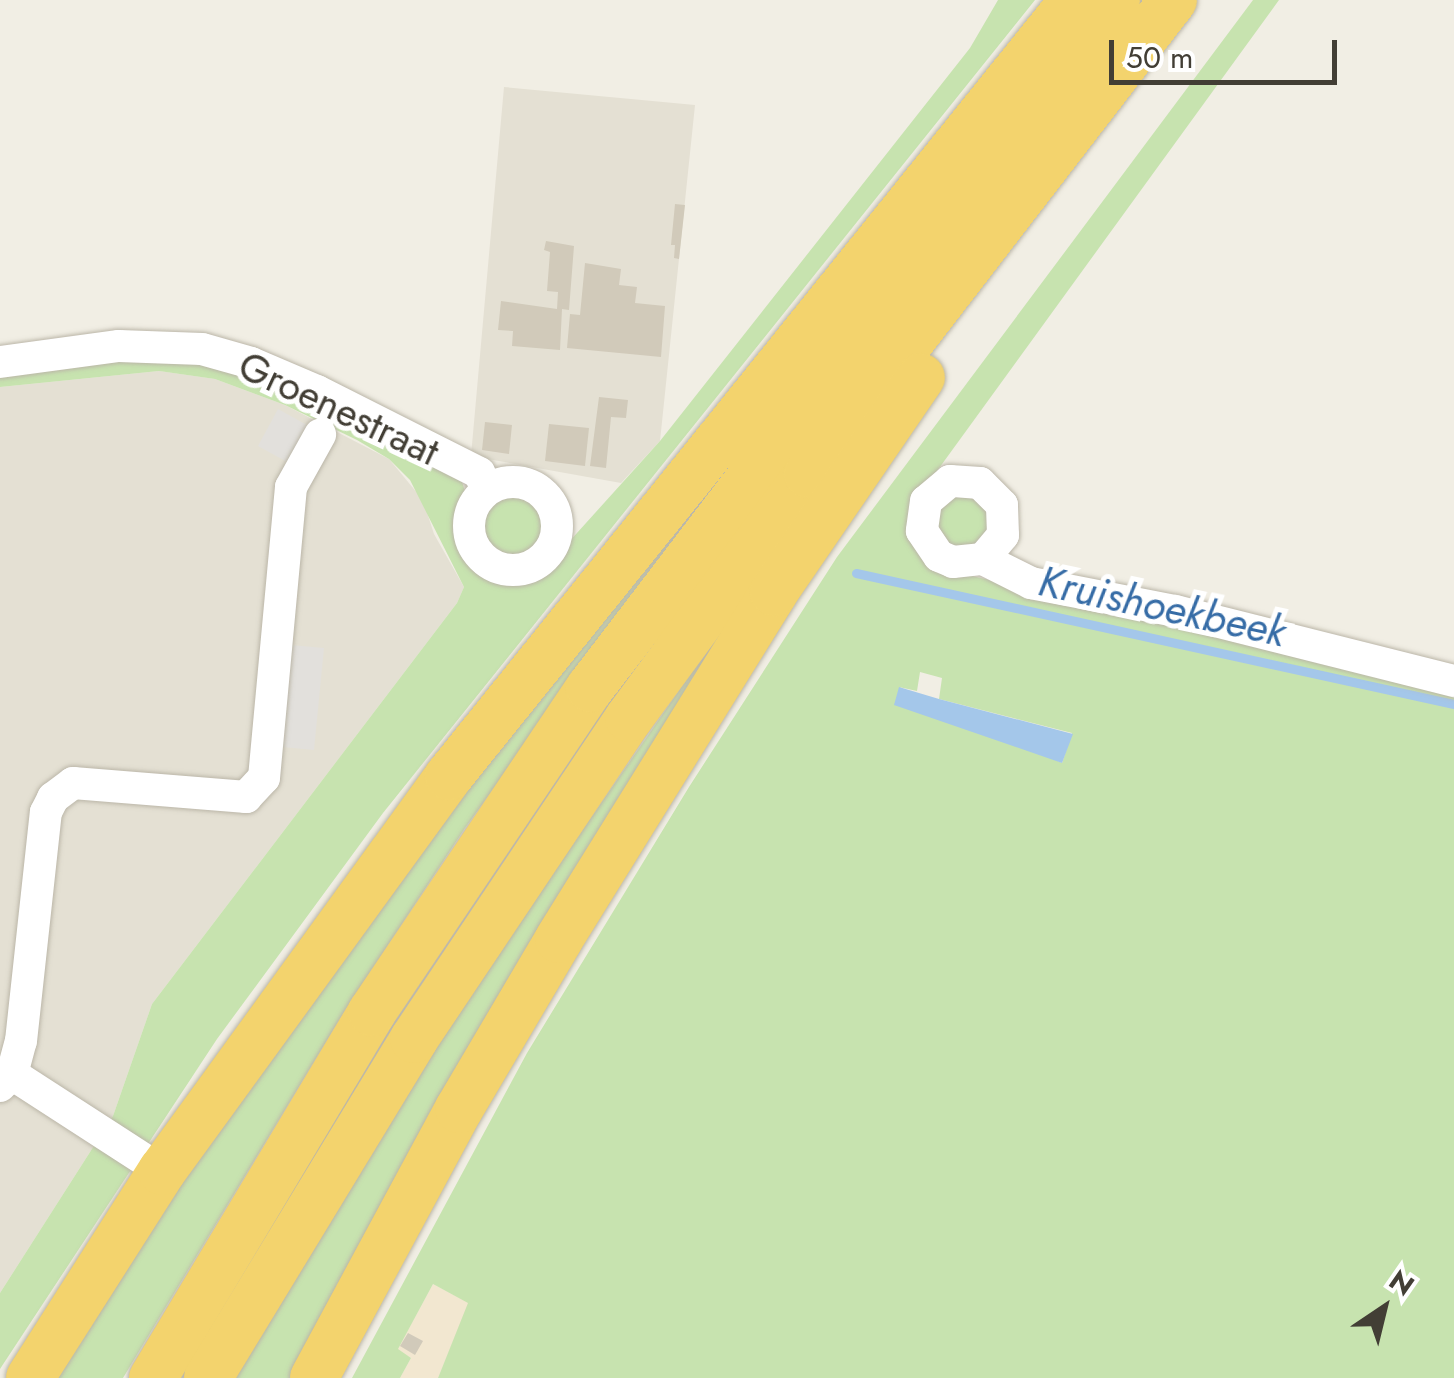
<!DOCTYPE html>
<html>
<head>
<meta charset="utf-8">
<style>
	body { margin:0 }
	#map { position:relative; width:1454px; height:1378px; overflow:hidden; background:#f1eee4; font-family:Jost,sans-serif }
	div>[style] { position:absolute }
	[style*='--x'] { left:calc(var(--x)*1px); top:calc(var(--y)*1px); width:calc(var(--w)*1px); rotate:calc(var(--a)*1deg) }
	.residential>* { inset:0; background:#e4e0d3 }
	.commercial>* { inset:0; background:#f2e7d0 }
	.green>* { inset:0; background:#c7e3af }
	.round { border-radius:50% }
	.parking>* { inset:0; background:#e2e0dc }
	.water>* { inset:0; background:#a4c7ea }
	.stream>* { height:9px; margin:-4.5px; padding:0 4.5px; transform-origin:4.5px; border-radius:4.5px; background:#a4c7ea }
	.building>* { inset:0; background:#d1caba }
	.roads { filter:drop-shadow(0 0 2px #bbb6a8) drop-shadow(0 0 2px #bbb6a8) }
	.minor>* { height:32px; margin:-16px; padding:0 16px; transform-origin:16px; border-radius:16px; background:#fff }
	.minor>.ring { margin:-16px; padding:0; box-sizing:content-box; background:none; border:32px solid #fff; border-radius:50% }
	.highway>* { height:48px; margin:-24px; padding:0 24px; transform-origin:24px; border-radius:24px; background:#f3d36d }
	span { translate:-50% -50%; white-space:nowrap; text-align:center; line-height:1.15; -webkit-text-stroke:10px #fff; paint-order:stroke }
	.street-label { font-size:40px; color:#423e35 }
	.water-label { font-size:42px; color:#366ca6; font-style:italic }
	.north { position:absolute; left:1334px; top:1258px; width:100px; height:100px; -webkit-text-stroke:8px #fff; paint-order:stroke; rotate:35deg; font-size:28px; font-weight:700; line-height:40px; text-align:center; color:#423e35 }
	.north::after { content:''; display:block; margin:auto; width:35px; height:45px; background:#423e35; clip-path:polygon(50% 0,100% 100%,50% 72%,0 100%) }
	.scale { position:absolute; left:1109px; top:40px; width:228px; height:45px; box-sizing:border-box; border:5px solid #423e35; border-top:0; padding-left:12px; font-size:30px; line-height:35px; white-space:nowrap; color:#423e35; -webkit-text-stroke:8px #fff; paint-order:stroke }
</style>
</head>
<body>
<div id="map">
	<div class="residential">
		<i style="clip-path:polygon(504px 87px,695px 105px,660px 441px,621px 483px,471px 456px)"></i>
		<i style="clip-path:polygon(159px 371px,215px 379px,285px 405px,389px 459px,423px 500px,434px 534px,464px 587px,457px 603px,152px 1004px,113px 1116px,0 1293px,0 387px)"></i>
	</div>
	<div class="commercial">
		<i style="clip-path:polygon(433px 1284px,469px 1303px,438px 1378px,400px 1378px,411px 1358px,397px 1350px)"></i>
	</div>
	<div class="green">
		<i style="clip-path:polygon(998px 0,1035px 0,383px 813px,217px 1039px,0 1369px,0 1293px,113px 1116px,152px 1004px,457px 603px,464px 587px,410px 480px,389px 459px,357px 440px,285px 405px,215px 379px,159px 371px,0 387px,0 369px,120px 351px,248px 369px,461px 479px,466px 494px,459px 521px,461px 546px,480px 567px,517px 581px,549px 564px,660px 441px,970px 48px)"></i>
		<i style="clip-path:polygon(evenodd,1253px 0,1279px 0,937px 471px,916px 493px,946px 570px,1454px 687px,1454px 1378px,438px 1378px,468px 1303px,433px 1284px,398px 1349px,411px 1358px,400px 1378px,352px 1378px,527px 1053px,689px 787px,837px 557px,1253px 0,920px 672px,942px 678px,939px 699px,1072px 733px,1062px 763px,899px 687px,917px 691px,920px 672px)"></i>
		<i style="clip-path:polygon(978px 493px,995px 528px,959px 557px,928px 513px,940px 496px)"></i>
		<i class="round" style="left:483px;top:496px;width:62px;height:62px"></i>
		<i style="clip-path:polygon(686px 503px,695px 510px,465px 828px,344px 1012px,123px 1378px,44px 1378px,213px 1122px)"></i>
		<i style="clip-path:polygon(766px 565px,300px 1378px,235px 1378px,464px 1001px)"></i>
	</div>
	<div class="parking">
		<i style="clip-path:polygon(278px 409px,307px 425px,287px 462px,258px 446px)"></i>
		<i style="clip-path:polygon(291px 645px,324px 648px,314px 750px,282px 747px)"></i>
	</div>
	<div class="water">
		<i style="clip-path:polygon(899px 687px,939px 699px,1073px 734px,1062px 763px,894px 705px)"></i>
	</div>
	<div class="stream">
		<i style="--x:856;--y:573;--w:612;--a:12.36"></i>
	</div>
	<div class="building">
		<i style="clip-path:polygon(675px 204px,685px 205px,679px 259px,674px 258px,675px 245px,671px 245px)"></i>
		<i style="clip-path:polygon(546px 241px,574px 246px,569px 310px,562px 309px,560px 350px,512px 346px,513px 331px,498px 330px,501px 301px,557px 309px,558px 292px,547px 291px,550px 252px,544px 250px)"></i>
		<i style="clip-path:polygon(585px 263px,621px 269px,619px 285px,637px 287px,635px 303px,665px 306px,661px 357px,567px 348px,570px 314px,580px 315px)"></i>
		<i style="clip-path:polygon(599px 397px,628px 400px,626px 418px,611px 417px,606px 468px,590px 466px)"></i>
		<i style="clip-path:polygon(485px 422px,512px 425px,509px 454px,482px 450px)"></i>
		<i style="clip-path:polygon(549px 424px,589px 428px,585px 466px,545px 461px)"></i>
		<i style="clip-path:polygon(408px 1333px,423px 1341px,415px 1355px,400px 1346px)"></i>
	</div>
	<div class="roads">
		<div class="minor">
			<i style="--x:0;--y:362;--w:120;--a:-7.7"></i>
			<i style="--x:119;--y:346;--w:83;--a:2.1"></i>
			<i style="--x:202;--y:349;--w:51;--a:15.9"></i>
			<i style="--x:251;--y:363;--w:72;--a:23"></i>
			<i style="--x:317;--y:391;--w:182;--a:26.8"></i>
			<i style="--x:479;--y:473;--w:18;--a:63"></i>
			<i class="ring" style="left:469px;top:482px;width:56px;height:56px"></i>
			<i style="--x:983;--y:559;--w:31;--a:-50"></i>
			<i style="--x:1003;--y:535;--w:30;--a:-92"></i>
			<i style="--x:1002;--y:505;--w:31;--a:-135"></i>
			<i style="--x:980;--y:483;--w:30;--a:-176"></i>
			<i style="--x:950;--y:481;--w:31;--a:140"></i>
			<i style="--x:926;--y:501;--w:30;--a:98"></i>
			<i style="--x:922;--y:531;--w:30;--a:56"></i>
			<i style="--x:939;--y:556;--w:15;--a:23"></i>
			<i style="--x:953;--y:562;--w:30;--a:-6"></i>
			<i style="--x:983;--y:559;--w:54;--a:26.6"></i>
			<i style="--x:1031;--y:583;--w:147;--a:11"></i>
			<i style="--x:1175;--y:611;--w:288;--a:14.1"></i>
			<i style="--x:12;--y:1074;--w:179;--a:32.9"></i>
			<i style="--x:0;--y:1086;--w:17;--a:-45"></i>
			<i style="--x:12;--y:1074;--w:34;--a:-75"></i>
			<i style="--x:21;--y:1041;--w:230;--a:-83.8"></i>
			<i style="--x:46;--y:812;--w:16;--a:-63"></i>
			<i style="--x:53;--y:798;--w:25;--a:-37"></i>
			<i style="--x:73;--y:783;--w:174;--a:4.6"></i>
			<i style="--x:246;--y:797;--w:26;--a:-47"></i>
			<i style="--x:264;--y:778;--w:292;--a:-84.7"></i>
			<i style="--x:291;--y:487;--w:60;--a:-60.9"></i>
		</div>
		<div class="highway">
			<i style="--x:30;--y:1378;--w:246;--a:-57.5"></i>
			<i style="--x:162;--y:1171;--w:488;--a:-54"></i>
			<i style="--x:449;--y:776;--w:996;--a:-51.15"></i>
			<i style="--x:153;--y:1378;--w:427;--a:-59.1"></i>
			<i style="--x:372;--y:1012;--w:391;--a:-56.1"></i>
			<i style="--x:590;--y:688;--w:866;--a:-52.6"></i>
			<i style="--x:208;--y:1378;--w:397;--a:-58.7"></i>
			<i style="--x:414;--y:1039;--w:386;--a:-56.2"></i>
			<i style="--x:629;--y:718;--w:303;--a:-53.7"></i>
			<i style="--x:808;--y:474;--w:598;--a:-52.4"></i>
			<i style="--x:314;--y:1378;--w:306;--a:-61.7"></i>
			<i style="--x:459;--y:1109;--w:197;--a:-59.5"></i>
			<i style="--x:559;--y:939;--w:408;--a:-58.2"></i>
			<i style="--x:774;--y:592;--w:260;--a:-55.6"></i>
		</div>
	</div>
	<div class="street-label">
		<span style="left:339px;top:408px;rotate:25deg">Groenestraat</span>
	</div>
	<div class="water-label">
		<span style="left:1162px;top:607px;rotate:12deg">Kruishoekbeek</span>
	</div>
	<div class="north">N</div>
	<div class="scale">50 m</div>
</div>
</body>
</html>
